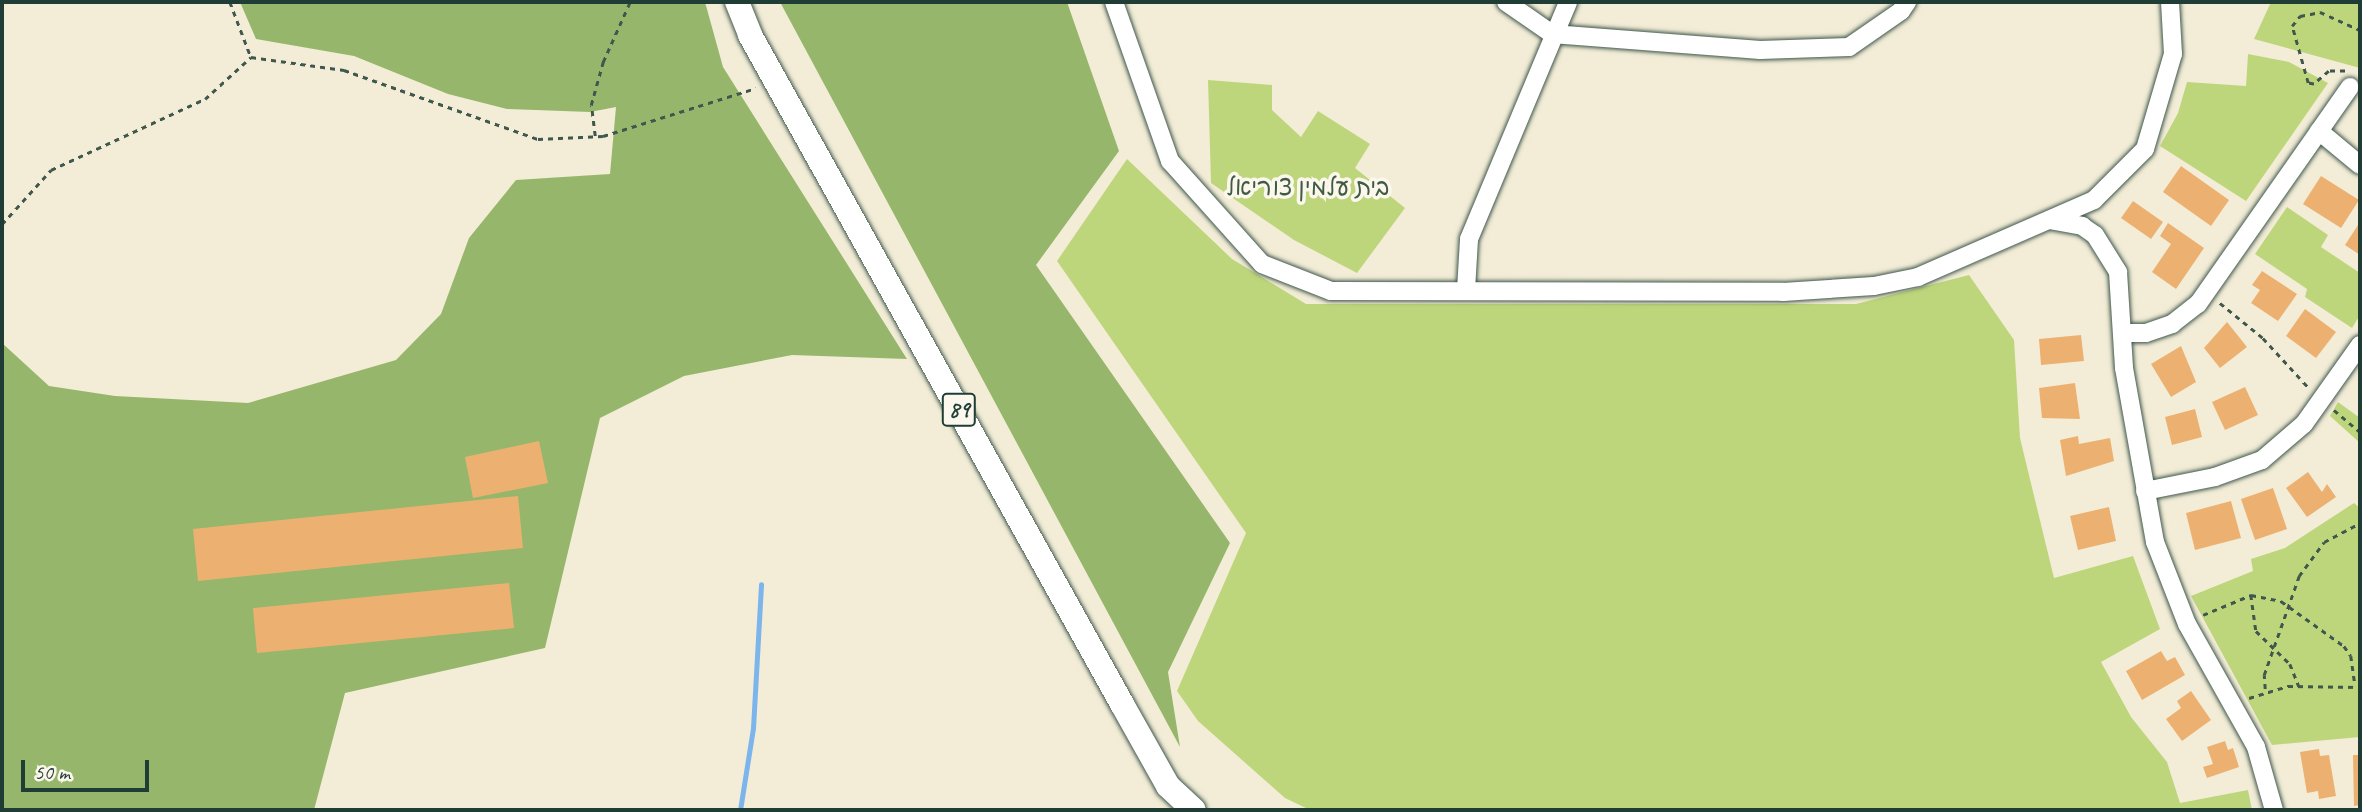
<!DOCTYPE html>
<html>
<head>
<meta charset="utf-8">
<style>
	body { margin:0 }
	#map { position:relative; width:2362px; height:812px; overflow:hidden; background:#f3edd7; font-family:Caveat,"Playpen Sans Hebrew",sans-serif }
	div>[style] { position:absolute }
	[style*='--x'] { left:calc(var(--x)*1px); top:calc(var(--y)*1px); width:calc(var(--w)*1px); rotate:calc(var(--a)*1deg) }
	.green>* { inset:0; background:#bed67b }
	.forest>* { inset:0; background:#96b76b }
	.stream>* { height:5px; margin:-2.5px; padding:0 2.5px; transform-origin:2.5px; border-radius:2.5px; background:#7cb5ec }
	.building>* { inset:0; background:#ecb171 }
	.path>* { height:2.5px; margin-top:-1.25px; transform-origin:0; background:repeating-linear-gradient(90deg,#3f574c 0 5px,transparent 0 10px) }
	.roads { filter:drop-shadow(0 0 2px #3f574c) drop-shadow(0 0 2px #3f574c) }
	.minor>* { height:18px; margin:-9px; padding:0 9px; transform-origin:9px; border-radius:9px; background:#fff }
	.highway>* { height:24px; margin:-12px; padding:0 12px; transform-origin:12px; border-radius:12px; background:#fff }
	span { translate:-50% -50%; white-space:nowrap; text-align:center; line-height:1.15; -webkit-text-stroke:7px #fbf7ec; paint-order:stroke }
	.shield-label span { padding:2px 5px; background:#fbf7ec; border:2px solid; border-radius:5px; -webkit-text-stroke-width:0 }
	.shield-label { font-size:23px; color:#1f3d34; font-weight:700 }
	.park-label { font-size:24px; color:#3f5c42 }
	.frame { position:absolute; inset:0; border:4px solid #1f3d34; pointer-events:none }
	.scale { position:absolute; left:21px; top:760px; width:128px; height:32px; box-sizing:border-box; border:4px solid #1f3d34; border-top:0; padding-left:9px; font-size:21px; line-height:24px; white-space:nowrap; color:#1f3d34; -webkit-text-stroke:5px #fbf7ec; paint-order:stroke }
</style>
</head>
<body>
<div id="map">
	<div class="green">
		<i style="clip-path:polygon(2271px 2px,2360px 2px,2360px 68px,2254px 39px)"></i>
		<i style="clip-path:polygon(2248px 54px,2289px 62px,2328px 83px,2246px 201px,2160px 146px,2178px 113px,2187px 82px,2246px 86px)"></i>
		<i style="clip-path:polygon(1208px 80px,1272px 85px,1272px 110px,1301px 137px,1318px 111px,1370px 144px,1355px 168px,1405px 208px,1357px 273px,1294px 240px,1211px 183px)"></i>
		<i style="clip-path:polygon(1127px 159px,1232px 259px,1306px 304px,1856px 304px,1969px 275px,2014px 340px,2020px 438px,2054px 578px,2133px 556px,2160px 629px,2101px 662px,2131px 717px,2167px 762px,2180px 803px,2248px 790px,2252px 810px,1310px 810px,1285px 798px,1198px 721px,1177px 691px,1246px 533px,1057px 261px)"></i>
		<i style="clip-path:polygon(2287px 207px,2328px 235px,2321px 247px,2360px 273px,2360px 315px,2352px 328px,2305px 297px,2307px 289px,2255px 254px)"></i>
		<i style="clip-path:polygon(2338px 402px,2360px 418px,2360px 443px,2330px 416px)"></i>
		<i style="clip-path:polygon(2354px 503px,2360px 508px,2360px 737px,2272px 745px,2191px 596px,2253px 571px,2251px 559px,2285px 548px)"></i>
	</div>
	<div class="forest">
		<i style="clip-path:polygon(240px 2px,705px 2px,723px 67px,907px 359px,792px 355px,684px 376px,600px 418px,545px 648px,345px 693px,314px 810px,2px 810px,2px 343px,49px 386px,115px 396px,248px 403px,396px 360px,441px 314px,469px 238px,516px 180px,610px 174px,616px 107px,590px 112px,507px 109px,448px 94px,354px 56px,256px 39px)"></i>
		<i style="clip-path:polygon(780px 2px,1067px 2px,1119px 151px,1036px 265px,1230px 543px,1168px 672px,1180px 747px)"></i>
	</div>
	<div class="stream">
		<i style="--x:740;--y:810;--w:83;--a:-81"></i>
		<i style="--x:753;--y:728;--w:144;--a:-86.8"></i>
	</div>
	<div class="building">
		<i style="clip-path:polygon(2181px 166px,2229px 200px,2211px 226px,2163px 192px)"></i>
		<i style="clip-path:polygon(2321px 176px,2359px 200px,2341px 228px,2303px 204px)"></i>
		<i style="clip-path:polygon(2133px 201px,2163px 222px,2151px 239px,2121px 218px)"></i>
		<i style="clip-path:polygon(2360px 222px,2360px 255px,2345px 245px)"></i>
		<i style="clip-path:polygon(2168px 223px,2204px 248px,2176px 289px,2152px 272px,2171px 244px,2160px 236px)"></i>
		<i style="clip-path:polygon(2262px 271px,2297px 294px,2278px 321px,2251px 303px,2260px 290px,2252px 285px)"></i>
		<i style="clip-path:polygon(2305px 309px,2336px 332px,2316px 358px,2286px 336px)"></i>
		<i style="clip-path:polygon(2227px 322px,2247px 347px,2220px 368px,2204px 348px)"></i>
		<i style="clip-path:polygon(2081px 335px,2084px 361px,2041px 365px,2039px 339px)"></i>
		<i style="clip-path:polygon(2181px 346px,2196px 382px,2171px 397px,2151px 364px)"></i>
		<i style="clip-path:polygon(2075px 383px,2080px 419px,2042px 418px,2039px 388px)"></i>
		<i style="clip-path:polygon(2245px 387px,2258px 415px,2225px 430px,2212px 402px)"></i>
		<i style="clip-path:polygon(2195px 409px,2202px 437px,2172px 445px,2165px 417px)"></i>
		<i style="clip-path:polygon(2078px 436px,2079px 444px,2110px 438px,2114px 461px,2066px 476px,2060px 440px)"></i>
		<i style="clip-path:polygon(539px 441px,548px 483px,473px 498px,465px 457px)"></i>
		<i style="clip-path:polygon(2308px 472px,2322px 492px,2327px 484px,2336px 497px,2307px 517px,2286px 488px)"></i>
		<i style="clip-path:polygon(2273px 488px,2287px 529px,2255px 540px,2241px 499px)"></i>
		<i style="clip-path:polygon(518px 496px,523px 548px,198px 581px,193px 529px)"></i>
		<i style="clip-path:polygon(2231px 501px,2241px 538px,2195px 550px,2186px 513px)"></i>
		<i style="clip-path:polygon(2109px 507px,2116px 541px,2078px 550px,2070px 516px)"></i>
		<i style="clip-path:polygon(509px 583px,514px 628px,257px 653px,253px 608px)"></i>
		<i style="clip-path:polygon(2161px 651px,2167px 661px,2175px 657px,2185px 675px,2142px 700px,2126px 671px)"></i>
		<i style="clip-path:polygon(2191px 691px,2211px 720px,2182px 741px,2166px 719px,2181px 708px,2177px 701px)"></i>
		<i style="clip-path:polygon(2225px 741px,2228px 750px,2233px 748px,2239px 767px,2207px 778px,2203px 767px,2213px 764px,2207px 747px)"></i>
		<i style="clip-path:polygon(2319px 749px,2320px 756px,2329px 755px,2336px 796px,2319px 799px,2318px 791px,2307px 793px,2300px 752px)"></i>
		<i style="clip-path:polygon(2353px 755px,2360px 755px,2360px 805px,2354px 806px)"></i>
	</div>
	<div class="path">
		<i style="--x:230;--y:2;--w:59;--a:69.1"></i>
		<i style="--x:251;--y:57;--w:94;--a:8"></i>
		<i style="--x:344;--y:70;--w:206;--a:19.6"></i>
		<i style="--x:538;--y:139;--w:65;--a:-2.6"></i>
		<i style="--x:603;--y:136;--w:160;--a:-17.4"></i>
		<i style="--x:2345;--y:71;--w:16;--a:180"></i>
		<i style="--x:2329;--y:71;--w:20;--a:139"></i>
		<i style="--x:2314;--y:84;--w:6;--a:-171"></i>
		<i style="--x:2308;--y:83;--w:59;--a:-105.7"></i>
		<i style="--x:2292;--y:26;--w:13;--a:-51"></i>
		<i style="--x:2300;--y:16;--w:20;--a:-11"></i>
		<i style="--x:2320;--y:12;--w:44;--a:24.2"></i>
		<i style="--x:595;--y:136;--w:31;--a:-97"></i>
		<i style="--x:591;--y:105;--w:45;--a:-74.4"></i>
		<i style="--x:603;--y:62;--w:66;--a:-65.8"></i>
		<i style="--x:2;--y:224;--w:73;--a:-47.8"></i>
		<i style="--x:51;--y:170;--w:170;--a:-24.8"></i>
		<i style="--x:205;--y:99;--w:62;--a:-42.4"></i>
		<i style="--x:2220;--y:303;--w:55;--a:39.1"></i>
		<i style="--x:2263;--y:338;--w:67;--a:47.4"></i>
		<i style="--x:2334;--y:410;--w:34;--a:40"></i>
		<i style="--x:2251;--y:595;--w:36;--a:82"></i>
		<i style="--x:2256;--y:631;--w:47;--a:44.1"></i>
		<i style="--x:2290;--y:664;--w:24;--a:68"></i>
		<i style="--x:2203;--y:615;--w:52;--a:-22.6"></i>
		<i style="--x:2251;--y:595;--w:31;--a:11"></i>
		<i style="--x:2281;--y:601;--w:77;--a:35.5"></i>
		<i style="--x:2344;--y:646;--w:12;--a:55"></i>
		<i style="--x:2351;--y:656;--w:30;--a:82"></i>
		<i style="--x:2265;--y:689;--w:14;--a:-94"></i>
		<i style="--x:2264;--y:675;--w:105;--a:-70.5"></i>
		<i style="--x:2299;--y:576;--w:42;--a:-53.7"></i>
		<i style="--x:2324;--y:542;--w:41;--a:-27.8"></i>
		<i style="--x:2249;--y:698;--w:41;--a:-17.1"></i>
		<i style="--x:2288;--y:686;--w:72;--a:0.8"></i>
	</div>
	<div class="roads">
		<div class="minor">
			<i style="--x:1114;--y:2;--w:169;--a:70.6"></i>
			<i style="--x:1170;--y:161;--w:138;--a:48.2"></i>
			<i style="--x:1262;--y:264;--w:74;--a:21.4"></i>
			<i style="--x:1331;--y:291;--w:452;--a:0.1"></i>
			<i style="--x:1783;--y:292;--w:91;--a:-3.8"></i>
			<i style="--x:1874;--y:286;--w:45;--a:-11.6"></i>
			<i style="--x:1918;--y:277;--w:192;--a:-23.6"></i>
			<i style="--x:2094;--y:200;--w:72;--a:-45"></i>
			<i style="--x:2145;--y:149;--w:99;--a:-73.6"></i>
			<i style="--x:2173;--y:54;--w:52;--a:-93.3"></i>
			<i style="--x:1506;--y:2;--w:56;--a:34.8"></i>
			<i style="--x:1552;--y:34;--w:209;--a:4.4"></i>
			<i style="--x:1760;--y:50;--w:89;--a:-1.9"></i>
			<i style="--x:1849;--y:47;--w:63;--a:-34.7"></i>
			<i style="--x:1901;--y:11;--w:11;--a:-56"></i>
			<i style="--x:2319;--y:131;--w:53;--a:39.7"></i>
			<i style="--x:2049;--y:220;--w:34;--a:10"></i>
			<i style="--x:2082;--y:226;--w:16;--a:35"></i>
			<i style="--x:2095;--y:235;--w:44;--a:58.1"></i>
			<i style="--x:2118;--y:272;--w:96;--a:86.4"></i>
			<i style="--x:2124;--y:368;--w:177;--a:79.9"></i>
			<i style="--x:2155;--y:542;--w:88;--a:68.7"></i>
			<i style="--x:2187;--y:624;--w:141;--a:60.7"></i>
			<i style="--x:2256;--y:747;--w:66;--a:74.1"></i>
			<i style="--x:1466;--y:290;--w:51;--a:-86.6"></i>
			<i style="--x:1469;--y:239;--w:257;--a:-67.3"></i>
			<i style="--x:2122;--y:333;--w:24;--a:0"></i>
			<i style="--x:2146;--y:333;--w:28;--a:-19"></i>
			<i style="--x:2172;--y:324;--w:33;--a:-38"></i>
			<i style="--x:2198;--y:304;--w:265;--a:-55"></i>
			<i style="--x:2145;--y:491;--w:71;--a:-11.3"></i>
			<i style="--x:2215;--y:477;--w:50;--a:-19.9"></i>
			<i style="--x:2262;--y:460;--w:55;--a:-40.6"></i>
			<i style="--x:2304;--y:424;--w:97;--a:-54.7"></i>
		</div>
		<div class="highway">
			<i style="--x:737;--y:2;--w:35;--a:68"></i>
			<i style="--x:750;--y:35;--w:765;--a:60.92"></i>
			<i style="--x:1122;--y:704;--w:94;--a:60.7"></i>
			<i style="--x:1168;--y:786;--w:35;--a:43"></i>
		</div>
	</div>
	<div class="shield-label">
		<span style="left:959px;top:410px">89</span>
	</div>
	<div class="park-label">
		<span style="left:1308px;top:188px">בית עלמין צוריאל</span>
	</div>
	<div class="frame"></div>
	<div class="scale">50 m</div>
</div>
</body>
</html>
